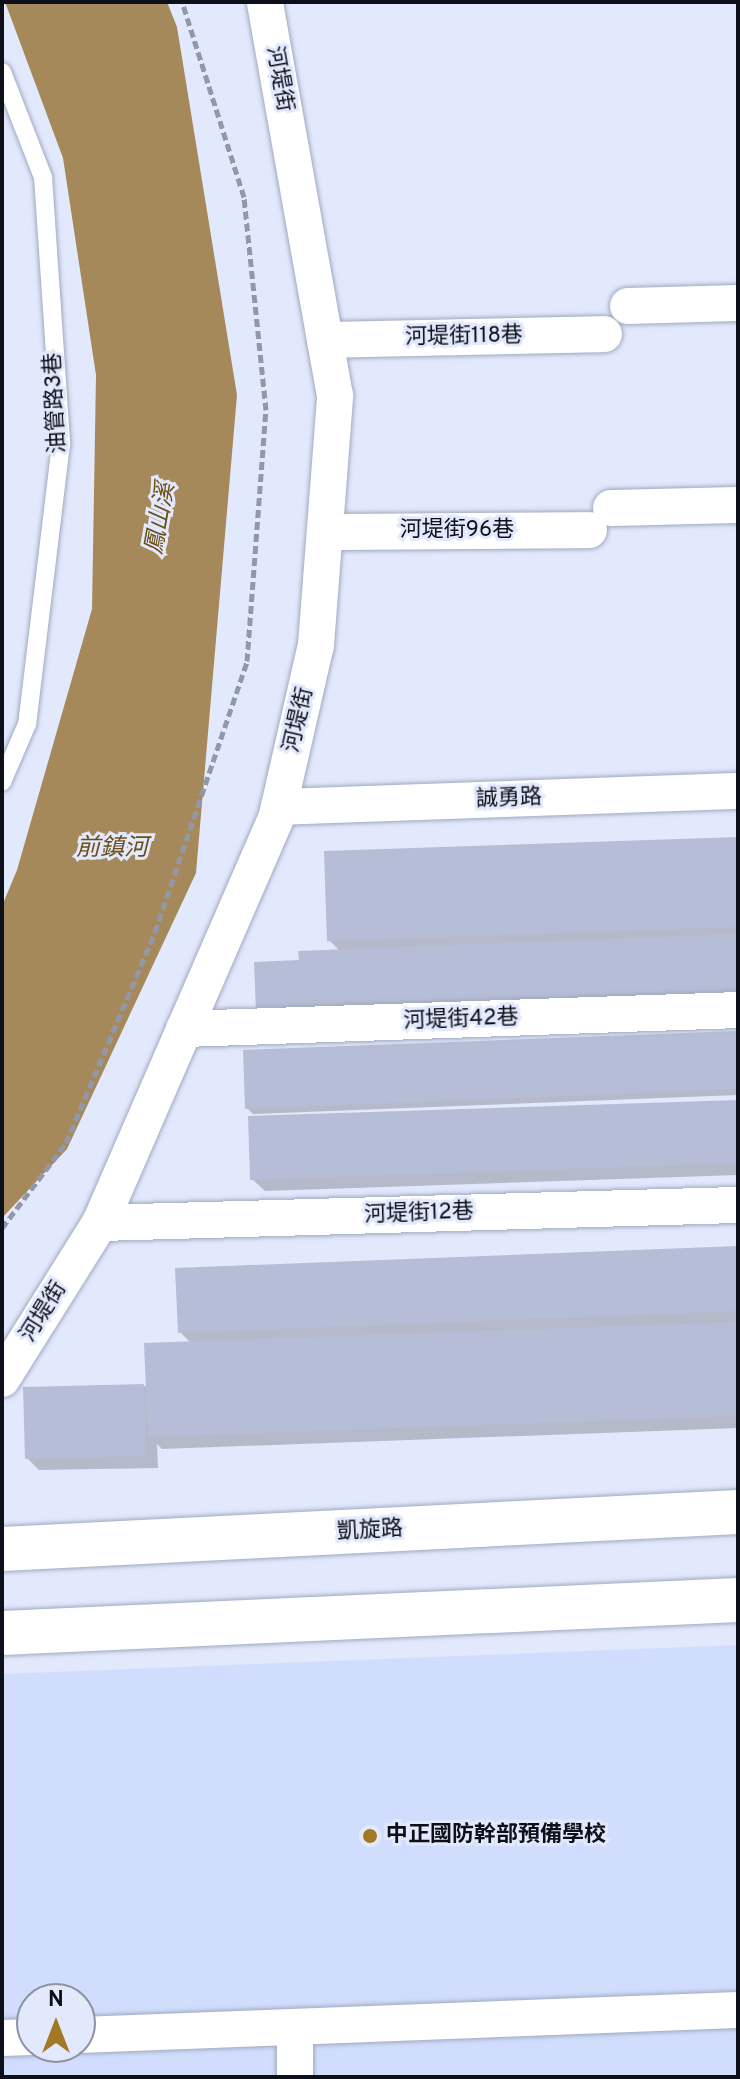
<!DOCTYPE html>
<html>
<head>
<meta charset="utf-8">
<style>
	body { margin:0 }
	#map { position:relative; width:740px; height:2079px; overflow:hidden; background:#e2e9fd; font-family:Overpass,"Noto Sans TC",sans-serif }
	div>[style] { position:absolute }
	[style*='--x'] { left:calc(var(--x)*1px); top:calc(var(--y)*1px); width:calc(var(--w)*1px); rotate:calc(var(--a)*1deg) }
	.built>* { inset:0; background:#d1ddfc }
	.water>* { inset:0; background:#a5895a }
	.shadow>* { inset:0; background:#0003 }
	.building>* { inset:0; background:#b5bed6 }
	.path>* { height:5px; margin-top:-2.5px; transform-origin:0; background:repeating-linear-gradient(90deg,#9398a8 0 8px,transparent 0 12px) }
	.roads { filter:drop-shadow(0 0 2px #a0a9c0) drop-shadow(0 0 2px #a0a9c0) }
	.service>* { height:18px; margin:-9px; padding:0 9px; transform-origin:9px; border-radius:9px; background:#fff }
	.minor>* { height:36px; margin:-18px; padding:0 18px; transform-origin:18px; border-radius:18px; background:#fff }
	.tertiary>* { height:44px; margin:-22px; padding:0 22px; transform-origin:22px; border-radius:22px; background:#fff }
	.dots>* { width:22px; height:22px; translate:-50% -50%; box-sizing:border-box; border:4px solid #e2e9fd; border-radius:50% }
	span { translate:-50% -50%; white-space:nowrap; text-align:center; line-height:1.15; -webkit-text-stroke:6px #e2e9fd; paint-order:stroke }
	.street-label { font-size:22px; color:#0d1018 }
	.poi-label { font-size:22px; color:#0d1018; font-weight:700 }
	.left { translate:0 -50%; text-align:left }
	.water-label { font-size:24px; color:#6b4e15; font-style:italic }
	.frame { position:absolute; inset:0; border:4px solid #0d1018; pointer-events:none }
	.north { position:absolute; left:16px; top:1983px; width:80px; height:80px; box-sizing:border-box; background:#e2e9fd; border:2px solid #8d92a1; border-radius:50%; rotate:0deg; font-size:22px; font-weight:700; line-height:32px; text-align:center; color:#0d1018 }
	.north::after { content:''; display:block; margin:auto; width:28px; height:36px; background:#a27827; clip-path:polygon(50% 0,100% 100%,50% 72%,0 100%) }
</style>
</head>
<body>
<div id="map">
	<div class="built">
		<i style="clip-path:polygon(evenodd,738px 1645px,738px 2077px,2px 2077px,2px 1674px,738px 1645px,32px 1999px,80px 1999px,80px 2047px,32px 2047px,32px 1999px)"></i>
	</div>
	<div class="water">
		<i style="clip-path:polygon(5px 2px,167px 2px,177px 27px,237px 395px,196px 873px,67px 1149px,2px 1218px,2px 906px,17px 870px,92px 609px,96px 375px,63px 158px)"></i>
	</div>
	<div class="shadow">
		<i style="clip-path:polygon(738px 839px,738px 1004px,301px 962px,340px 951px,329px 940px)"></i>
		<i style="clip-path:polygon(738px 1033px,738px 1095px,253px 1114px,247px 1108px)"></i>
		<i style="clip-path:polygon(738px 1101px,738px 1175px,265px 1191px,252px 1179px)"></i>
		<i style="clip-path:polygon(738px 1248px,738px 1428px,162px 1449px,157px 1444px,158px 1468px,39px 1470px,27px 1458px,25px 1389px,148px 1386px,191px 1343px,180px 1332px)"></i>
	</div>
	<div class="building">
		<i style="clip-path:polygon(738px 837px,738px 927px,327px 941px,324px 851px)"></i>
		<i style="clip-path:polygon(738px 934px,738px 996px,256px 1012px,254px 962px,299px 960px,298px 951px)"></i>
		<i style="clip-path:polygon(738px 1031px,738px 1089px,245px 1109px,243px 1050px)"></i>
		<i style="clip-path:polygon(738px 1100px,738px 1163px,250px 1180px,248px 1116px)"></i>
		<i style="clip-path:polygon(738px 1246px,738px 1311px,178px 1333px,175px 1268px)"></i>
		<i style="clip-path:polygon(738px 1322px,738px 1416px,148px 1437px,144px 1343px)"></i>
		<i style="clip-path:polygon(144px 1384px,146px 1456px,25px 1459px,23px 1387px)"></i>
	</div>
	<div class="path">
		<i style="--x:2;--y:1228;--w:106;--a:-53"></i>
		<i style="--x:66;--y:1143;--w:229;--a:-67.1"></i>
		<i style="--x:155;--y:932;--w:286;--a:-71.2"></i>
		<i style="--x:247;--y:661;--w:252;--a:-85.7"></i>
		<i style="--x:266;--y:410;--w:214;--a:-95.9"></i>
		<i style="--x:244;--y:197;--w:205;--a:-107.6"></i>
	</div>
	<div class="roads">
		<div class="service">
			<i style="--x:2;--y:72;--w:113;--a:68.7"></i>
			<i style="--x:43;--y:177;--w:268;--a:86.1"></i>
			<i style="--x:61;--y:444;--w:282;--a:96.9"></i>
			<i style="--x:27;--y:724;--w:63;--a:113.3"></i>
		</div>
		<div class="minor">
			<i style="--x:628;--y:306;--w:110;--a:-1.6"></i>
			<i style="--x:325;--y:340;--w:279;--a:-1.2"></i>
			<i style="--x:611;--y:508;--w:127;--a:-1.4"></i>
			<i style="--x:325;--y:532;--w:264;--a:-0.4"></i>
			<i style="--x:279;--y:807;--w:459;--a:-2"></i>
			<i style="--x:184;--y:1029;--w:554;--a:-1.96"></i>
			<i style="--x:100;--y:1223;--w:638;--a:-1.62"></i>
			<i style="--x:2;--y:1379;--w:184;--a:-57.9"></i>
			<i style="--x:100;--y:1223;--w:445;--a:-66.5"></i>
			<i style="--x:277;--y:815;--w:174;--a:-77.1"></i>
			<i style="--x:316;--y:645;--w:250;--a:-85.6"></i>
			<i style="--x:335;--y:396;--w:400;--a:-100.1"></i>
			<i style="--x:295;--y:2027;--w:50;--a:90"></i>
			<i style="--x:80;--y:2035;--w:658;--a:-2.18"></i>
			<i style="--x:2;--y:2038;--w:30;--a:-2"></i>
		</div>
		<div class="tertiary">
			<i style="--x:2;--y:1549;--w:737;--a:-2.88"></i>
			<i style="--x:2;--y:1633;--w:737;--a:-2.57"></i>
		</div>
	</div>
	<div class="dots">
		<i style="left:370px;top:1836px;background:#a27827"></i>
	</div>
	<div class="street-label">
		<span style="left:279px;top:79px;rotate:80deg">河堤街</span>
		<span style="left:464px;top:337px;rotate:-1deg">河堤街118巷</span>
		<span style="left:56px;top:403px;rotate:-93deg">油管路3巷</span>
		<span style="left:457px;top:531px">河堤街96巷</span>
		<span style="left:299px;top:720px;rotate:-77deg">河堤街</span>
		<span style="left:509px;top:799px;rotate:-2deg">誠勇路</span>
		<span style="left:461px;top:1020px;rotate:-2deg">河堤街42巷</span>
		<span style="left:419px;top:1214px;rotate:-2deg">河堤街12巷</span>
		<span style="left:44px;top:1312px;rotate:-58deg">河堤街</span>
		<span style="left:370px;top:1531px;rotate:-3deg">凱旋路</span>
	</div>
	<div class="poi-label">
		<span class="left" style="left:386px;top:1836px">中正國防幹部預備學校</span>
	</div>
	<div class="water-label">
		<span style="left:162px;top:519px;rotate:-80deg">鳳山溪</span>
		<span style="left:112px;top:850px">前鎮河</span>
	</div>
	<div class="frame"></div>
	<div class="north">N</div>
</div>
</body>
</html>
